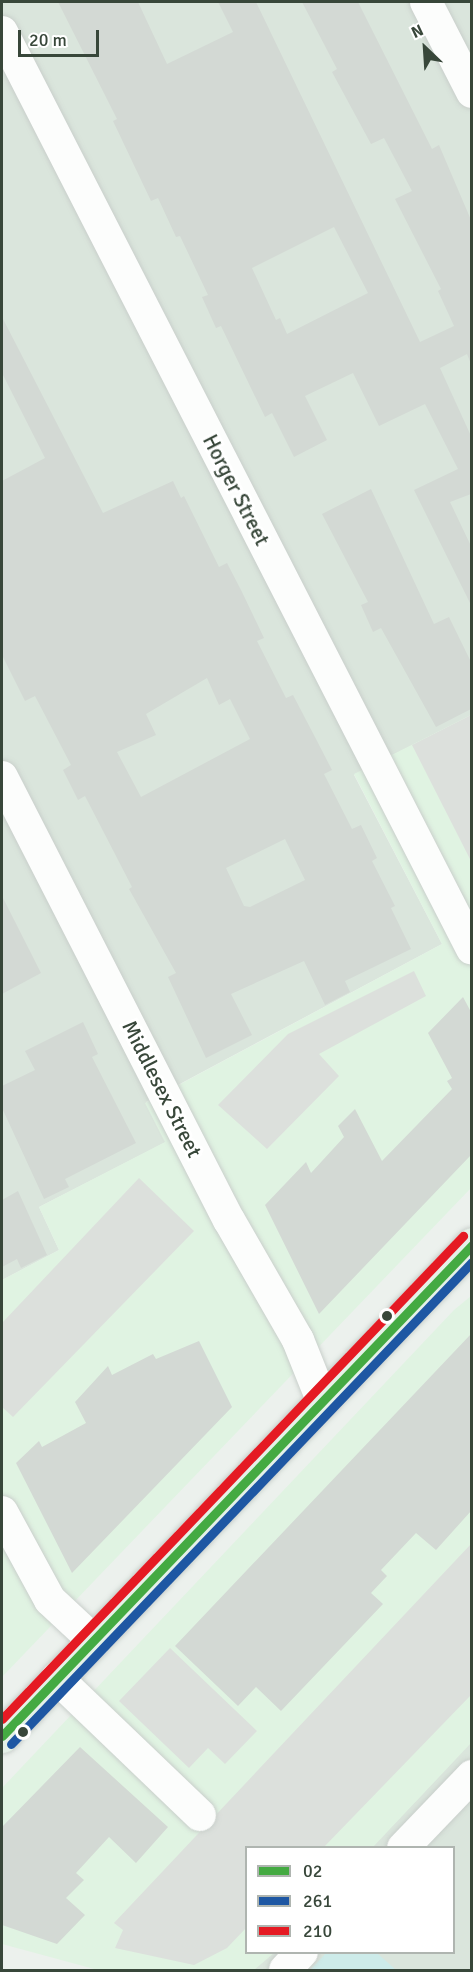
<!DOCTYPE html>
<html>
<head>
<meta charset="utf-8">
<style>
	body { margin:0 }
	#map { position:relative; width:473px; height:1972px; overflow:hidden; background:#ecf1ed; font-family:Signika,sans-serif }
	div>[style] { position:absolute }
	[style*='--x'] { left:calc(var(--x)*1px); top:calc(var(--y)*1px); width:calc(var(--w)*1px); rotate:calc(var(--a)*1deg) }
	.residential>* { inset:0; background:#dae5dc }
	.commercial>* { inset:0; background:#e0f3e2 }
	.green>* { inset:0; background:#cdebe9 }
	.parking>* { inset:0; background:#dce0dc }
	.building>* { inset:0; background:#d3d9d4 }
	.roads { filter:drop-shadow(0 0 2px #c9cfcb) drop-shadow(0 0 2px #c9cfcb) }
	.minor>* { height:32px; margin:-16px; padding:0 16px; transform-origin:16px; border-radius:16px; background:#fcfdfc }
	.primary>* { height:33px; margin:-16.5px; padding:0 16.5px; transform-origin:16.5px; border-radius:16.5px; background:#e5f1e8 }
	.bus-1>* { height:9px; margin:-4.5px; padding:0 4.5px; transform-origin:4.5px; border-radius:4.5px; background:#44aa42 }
	.bus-2>* { height:9px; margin:-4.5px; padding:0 4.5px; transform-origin:4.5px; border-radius:4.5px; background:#1e57a3 }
	.bus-3>* { height:9px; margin:-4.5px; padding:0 4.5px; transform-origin:4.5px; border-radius:4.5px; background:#e51a23 }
	.dots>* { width:16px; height:16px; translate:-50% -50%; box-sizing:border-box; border:3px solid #fff; border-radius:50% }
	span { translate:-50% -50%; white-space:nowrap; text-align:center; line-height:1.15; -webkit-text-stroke:6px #fff; paint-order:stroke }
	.street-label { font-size:21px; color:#38473a }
	.frame { position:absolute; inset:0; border:3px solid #38473a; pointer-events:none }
	.legend { position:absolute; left:245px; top:1846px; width:210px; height:108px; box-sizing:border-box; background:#fff; border:2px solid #afb5b0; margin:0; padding:8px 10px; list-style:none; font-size:18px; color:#38473a }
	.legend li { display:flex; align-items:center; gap:12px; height:30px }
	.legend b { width:30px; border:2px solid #afb5b0 }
	.north { position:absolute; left:395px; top:18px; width:60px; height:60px; -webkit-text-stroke:4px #fff; paint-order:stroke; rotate:335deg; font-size:16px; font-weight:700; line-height:24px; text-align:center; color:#38473a }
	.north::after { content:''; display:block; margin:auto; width:21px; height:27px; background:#38473a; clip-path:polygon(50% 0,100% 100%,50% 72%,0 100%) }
	.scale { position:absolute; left:18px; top:30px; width:81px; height:27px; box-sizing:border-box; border:3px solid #38473a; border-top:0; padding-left:8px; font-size:18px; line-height:21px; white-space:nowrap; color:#38473a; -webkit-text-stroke:4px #fff; paint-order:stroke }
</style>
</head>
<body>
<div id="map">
	<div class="residential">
		<i style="clip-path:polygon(2px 2px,471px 2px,471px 715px,354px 775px,442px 944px,146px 1102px,166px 1142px,39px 1207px,59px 1250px,2px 1280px)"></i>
		<i style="clip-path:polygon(471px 1734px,471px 1970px,240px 1970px,257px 1953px,454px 1952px,454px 1848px,360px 1847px)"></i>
	</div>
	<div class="commercial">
		<i style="clip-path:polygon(471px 715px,471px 1188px,2px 1677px,2px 1280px,59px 1250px,39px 1207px,165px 1142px,145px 1103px,442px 944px,354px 774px)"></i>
		<i style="clip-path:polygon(471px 1296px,471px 1743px,373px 1847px,246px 1848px,246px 1952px,274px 1953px,254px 1970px,98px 1970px,2px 1944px,2px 1788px,454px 1310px)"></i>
	</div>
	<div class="green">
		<i style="clip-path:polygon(327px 1952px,377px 1953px,396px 1970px,310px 1970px)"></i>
	</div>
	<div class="parking">
		<i style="clip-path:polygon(471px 715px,471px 861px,412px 745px)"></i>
		<i style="clip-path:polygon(414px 971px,426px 996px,319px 1054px,339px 1076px,267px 1149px,218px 1105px,288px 1034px)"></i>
		<i style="clip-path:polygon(139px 1178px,194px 1231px,13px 1417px,2px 1407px,2px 1323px)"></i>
		<i style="clip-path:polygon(471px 1544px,471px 1695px,324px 1847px,246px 1848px,246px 1928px,227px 1948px,194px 1965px,115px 1948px,123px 1930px,114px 1923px)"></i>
		<i style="clip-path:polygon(170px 1648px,257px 1731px,225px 1764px,208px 1748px,189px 1768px,119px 1701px)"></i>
	</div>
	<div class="building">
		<i style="clip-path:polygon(evenodd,58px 2px,138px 2px,167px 64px,233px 32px,218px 2px,256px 2px,420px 342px,454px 326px,438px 291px,441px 289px,395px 199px,412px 191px,384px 138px,371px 144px,332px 72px,337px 69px,302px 2px,358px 2px,432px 149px,439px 145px,471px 220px,471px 364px,467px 354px,440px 368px,471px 436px,471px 494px,450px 502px,471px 546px,471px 605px,414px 490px,458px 469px,425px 404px,379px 426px,353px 373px,305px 396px,327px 440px,294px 457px,272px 413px,265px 417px,221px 326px,216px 328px,202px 297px,208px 295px,180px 236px,176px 237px,158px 198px,151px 201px,113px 121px,117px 119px,58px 2px,334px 227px,368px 293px,287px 334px,280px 318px,276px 320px,252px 268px,334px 227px)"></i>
		<i style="clip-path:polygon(evenodd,2px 317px,103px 513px,173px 481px,181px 498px,184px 496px,219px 567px,227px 563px,242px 592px,264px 638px,257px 641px,286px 698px,293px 695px,316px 739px,332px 770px,324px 774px,352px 829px,361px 825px,377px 858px,372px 861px,395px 906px,391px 908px,411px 949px,345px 981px,350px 992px,325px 1005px,304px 961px,231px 994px,252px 1035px,206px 1058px,168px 977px,176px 973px,129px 889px,132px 887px,85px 796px,78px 800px,63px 770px,71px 765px,35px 696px,25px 701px,2px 655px,2px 481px,45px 458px,2px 373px,2px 317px,207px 678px,219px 705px,230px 699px,250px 739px,141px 797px,117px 752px,156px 735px,146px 714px,207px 678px,2px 317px,285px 839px,305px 880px,250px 907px,244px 906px,226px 868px,285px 839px)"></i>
		<i style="clip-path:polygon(371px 489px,434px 624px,449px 617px,471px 662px,471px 709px,436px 727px,381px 628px,373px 632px,361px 605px,368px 602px,322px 514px)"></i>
		<i style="clip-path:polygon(2px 896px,41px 973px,2px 994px)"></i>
		<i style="clip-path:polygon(463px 997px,471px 1012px,471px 1155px,319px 1314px,265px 1205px,306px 1162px,311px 1173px,344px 1137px,338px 1126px,355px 1109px,382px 1161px,452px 1089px,447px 1081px,452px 1078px,428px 1033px)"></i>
		<i style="clip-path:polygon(83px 1022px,98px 1054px,92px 1057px,136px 1143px,65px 1179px,69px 1187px,44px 1199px,2px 1108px,2px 1086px,35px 1070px,25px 1051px)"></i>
		<i style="clip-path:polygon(18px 1191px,47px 1255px,21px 1268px,17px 1259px,2px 1267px,2px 1200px)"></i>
		<i style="clip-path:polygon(471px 1334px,471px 1511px,436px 1550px,416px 1533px,381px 1570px,387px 1576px,371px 1593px,383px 1604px,281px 1711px,256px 1687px,238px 1706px,175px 1646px)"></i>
		<i style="clip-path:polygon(199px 1341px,232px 1407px,72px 1573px,16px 1463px,39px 1441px,42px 1447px,86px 1423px,75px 1402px,108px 1366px,112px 1375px,153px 1354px,156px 1359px)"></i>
		<i style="clip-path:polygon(80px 1747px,168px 1827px,136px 1863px,109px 1837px,76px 1873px,84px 1880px,66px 1898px,85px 1915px,57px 1944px,2px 1925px,2px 1827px)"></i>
	</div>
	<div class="roads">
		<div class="minor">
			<i style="--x:426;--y:2;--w:101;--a:62.9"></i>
			<i style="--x:2;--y:32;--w:1030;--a:62.86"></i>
			<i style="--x:2;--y:777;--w:498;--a:62.9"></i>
			<i style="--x:229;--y:1220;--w:138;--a:60.1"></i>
			<i style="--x:298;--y:1340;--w:65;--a:68.2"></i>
			<i style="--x:2;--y:1512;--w:100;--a:61.4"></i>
			<i style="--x:50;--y:1600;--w:59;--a:42.9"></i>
			<i style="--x:57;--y:1678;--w:198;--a:43.8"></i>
			<i style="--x:403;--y:1848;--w:100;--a:-46.2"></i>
			<i style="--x:285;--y:1970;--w:25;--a:-47"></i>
		</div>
		<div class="primary">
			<i style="--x:2;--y:1736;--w:680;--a:-46.31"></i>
		</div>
	</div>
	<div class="bus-1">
		<i style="--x:2;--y:1736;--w:680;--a:-46.25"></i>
	</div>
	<div class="bus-2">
		<i style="--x:11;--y:1744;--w:667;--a:-46.28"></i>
	</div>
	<div class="bus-3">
		<i style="--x:2;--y:1719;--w:668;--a:-46.34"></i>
	</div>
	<div class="dots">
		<i style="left:387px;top:1316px;background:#38473a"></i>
		<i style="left:23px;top:1732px;background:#38473a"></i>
	</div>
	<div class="street-label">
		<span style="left:236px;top:490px;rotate:63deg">Horger Street</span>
		<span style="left:162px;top:1089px;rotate:63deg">Middlesex Street</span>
	</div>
	<div class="frame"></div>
	<ul class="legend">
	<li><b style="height:8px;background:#44aa42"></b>02</li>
	<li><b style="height:8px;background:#1e57a3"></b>261</li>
	<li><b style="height:8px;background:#e51a23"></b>210</li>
	</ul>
	<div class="north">N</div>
	<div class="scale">20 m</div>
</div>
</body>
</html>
